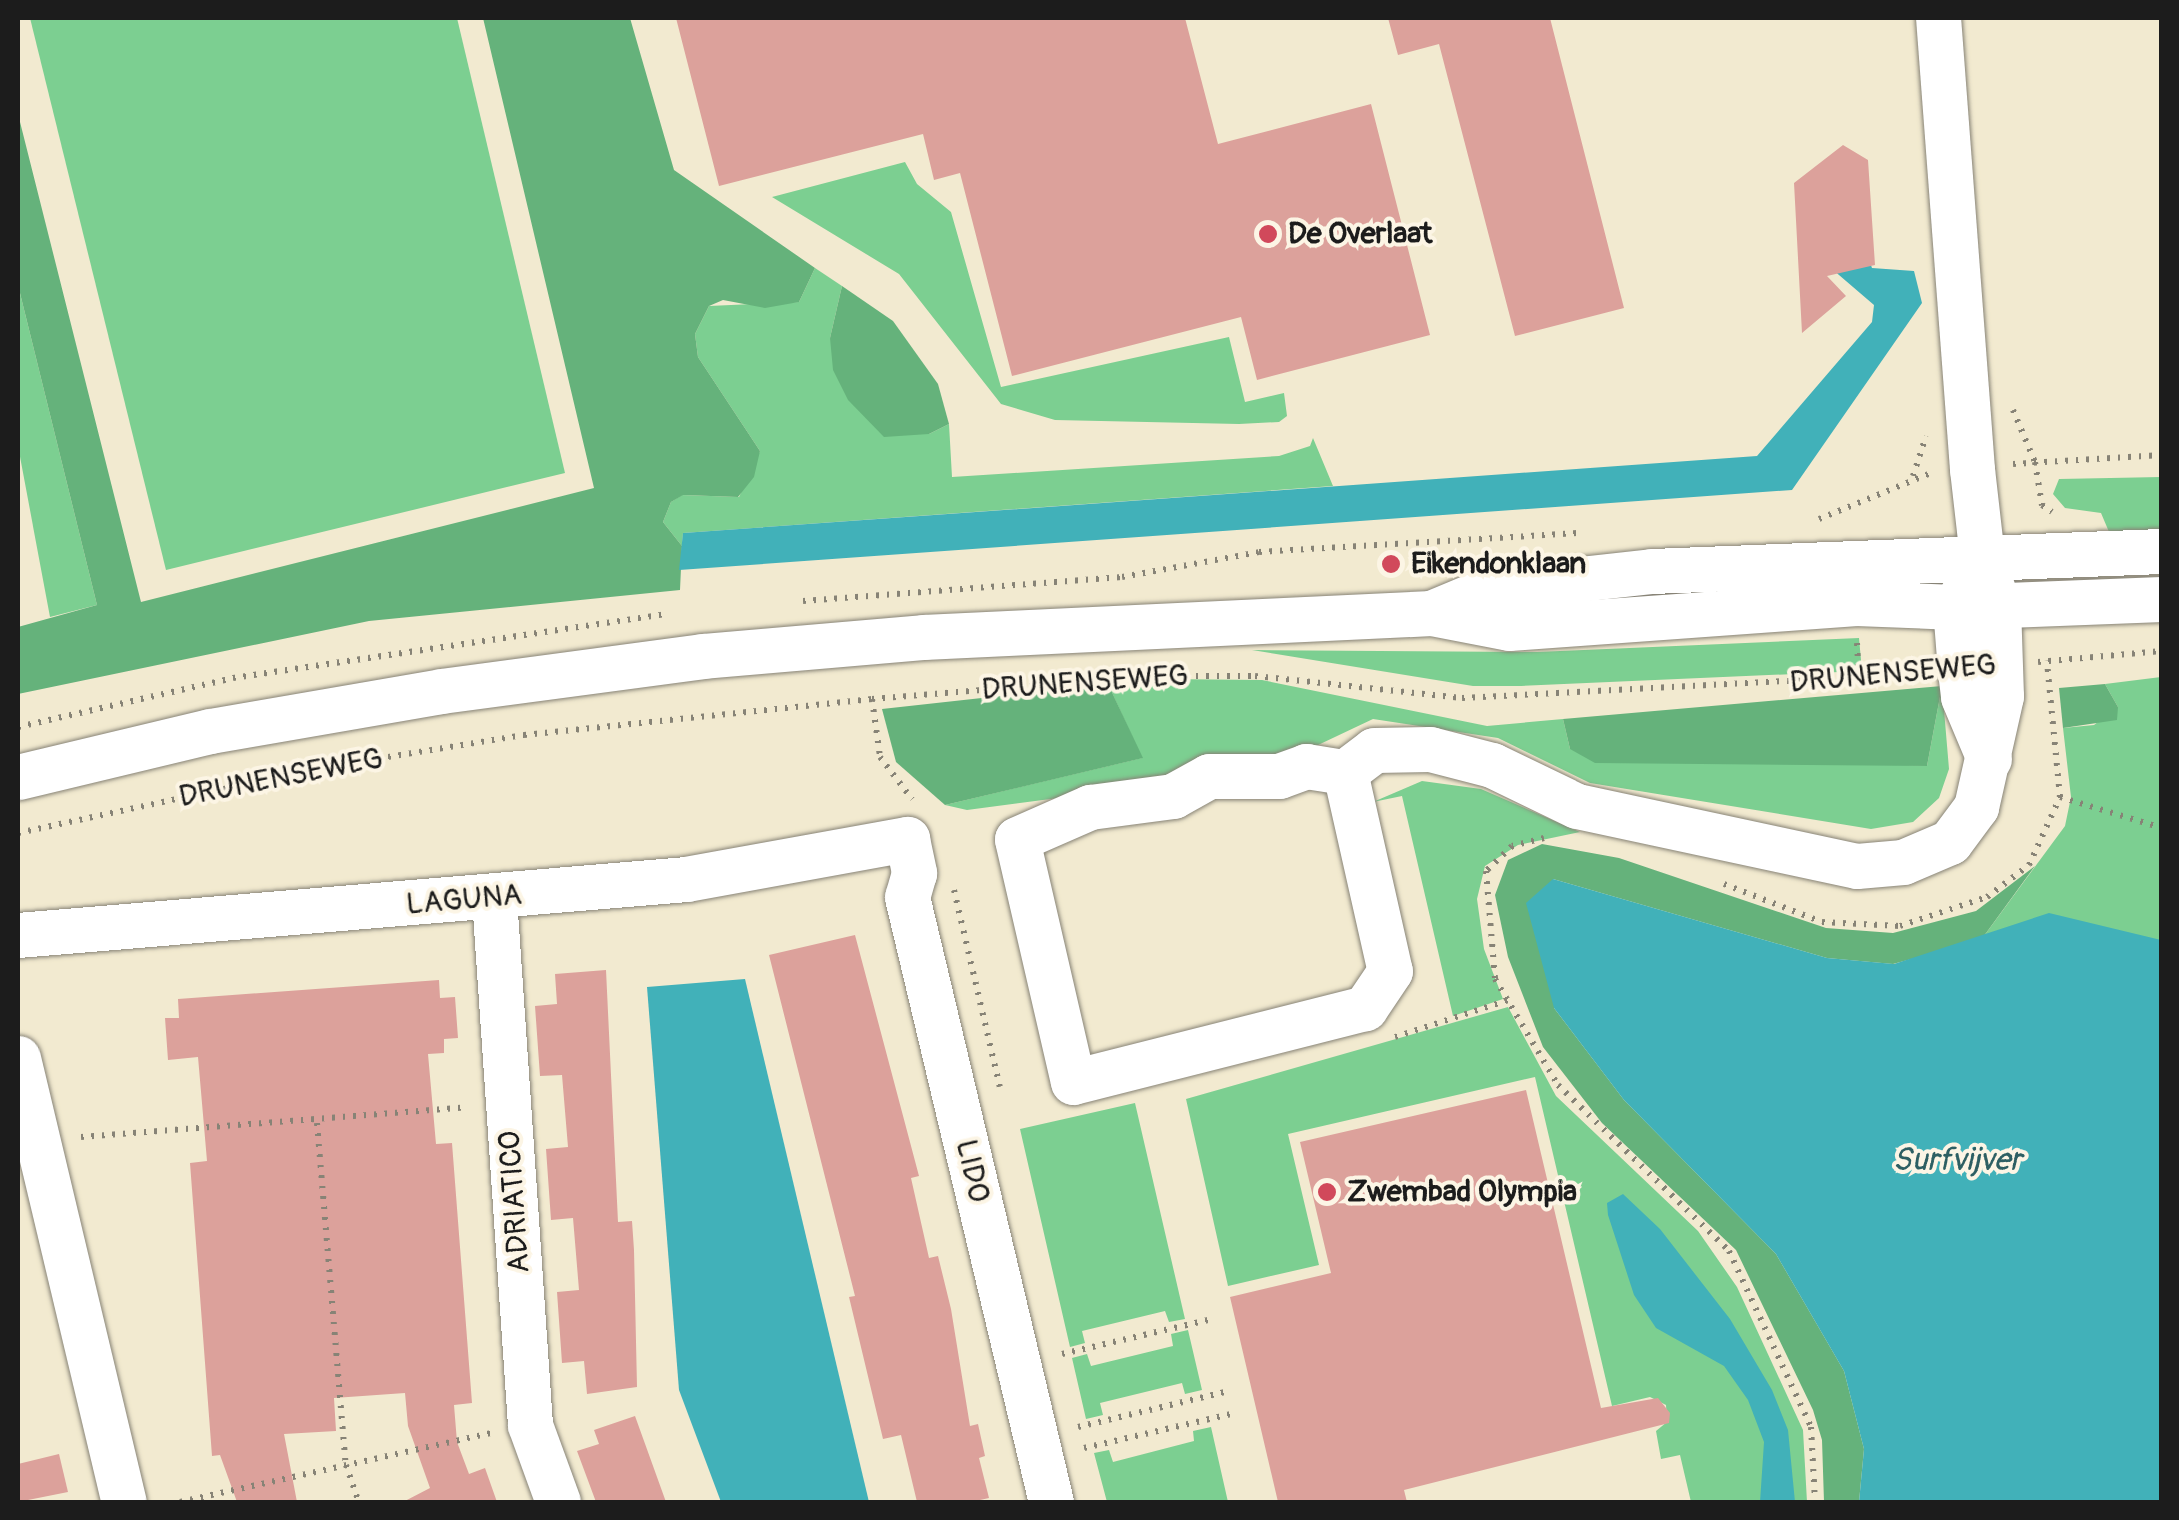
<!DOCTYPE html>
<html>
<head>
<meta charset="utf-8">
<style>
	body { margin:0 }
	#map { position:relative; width:2179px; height:1520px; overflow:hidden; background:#f2ead0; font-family:Pangolin,sans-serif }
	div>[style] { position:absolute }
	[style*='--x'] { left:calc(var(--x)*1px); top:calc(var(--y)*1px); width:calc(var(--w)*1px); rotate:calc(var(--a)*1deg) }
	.green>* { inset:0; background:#7ccf91 }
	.forest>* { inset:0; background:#65b27b }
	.water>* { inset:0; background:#41b1b9 }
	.building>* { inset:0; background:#dca19b }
	.path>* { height:6px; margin-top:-3px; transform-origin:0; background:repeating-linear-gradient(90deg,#878376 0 2.5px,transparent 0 10.5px) }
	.roads { filter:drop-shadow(0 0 2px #878376) drop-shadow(0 0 2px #878376) }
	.minor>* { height:45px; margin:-22.5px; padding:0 22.5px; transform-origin:22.5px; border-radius:22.5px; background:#fff }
	.dots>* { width:28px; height:28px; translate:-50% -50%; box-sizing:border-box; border:5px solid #fcf5e5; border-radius:50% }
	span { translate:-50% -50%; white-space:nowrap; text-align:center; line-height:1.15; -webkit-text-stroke:8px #fcf5e5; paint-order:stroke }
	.poi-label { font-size:30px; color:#1c1c1c; font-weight:700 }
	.left { translate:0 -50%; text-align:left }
	.street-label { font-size:30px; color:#1c1c1c }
	.water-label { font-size:32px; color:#2d5f63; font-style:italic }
	.frame { position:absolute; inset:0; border:20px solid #1c1c1c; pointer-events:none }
</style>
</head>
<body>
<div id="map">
	<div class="green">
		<i style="clip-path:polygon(30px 18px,457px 18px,565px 473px,166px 570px)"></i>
		<i style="clip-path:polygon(905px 162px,917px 184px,951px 212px,1001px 387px,1229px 337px,1245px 402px,1284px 393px,1287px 416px,1279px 422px,1239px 424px,1055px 420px,1001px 404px,899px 274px,772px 197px)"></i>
		<i style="clip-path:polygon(815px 268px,842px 286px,830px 338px,929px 434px,949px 424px,952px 477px,1279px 456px,1310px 446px,1313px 438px,1333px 486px,683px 533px,682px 546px,663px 522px,671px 502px,682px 495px,739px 497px,760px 451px,698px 357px,695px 334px,709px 306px,799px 302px)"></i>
		<i style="clip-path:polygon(18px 285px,97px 605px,50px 617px,18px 446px)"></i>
		<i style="clip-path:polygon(2161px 477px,2161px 536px,2112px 539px,2101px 513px,2065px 508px,2053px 494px,2059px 479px)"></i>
		<i style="clip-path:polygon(1859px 638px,1862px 671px,1521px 686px,1473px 686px,1252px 650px,1537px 652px)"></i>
		<i style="clip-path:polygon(2161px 677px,2161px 940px,1981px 940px,2065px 826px,2071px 797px,2063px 728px,2094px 725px,2118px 707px,2105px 684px)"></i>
		<i style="clip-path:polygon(1163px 679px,1262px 680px,1487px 726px,1563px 719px,1570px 749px,1927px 766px,1942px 686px,1949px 769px,1939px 798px,1913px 822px,1871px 829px,1590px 783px,1498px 738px,1373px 719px,1299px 754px,1158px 785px,967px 810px,945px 805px,1142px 758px,1108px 684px)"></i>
		<i style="clip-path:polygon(1422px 781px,1481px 789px,1580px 832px,1518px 845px,1485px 866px,1477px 899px,1484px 949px,1503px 999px,1453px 1016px,1402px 796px,1373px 802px)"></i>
		<i style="clip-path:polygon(1508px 1007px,1556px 1096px,1698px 1231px,1737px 1287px,1803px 1430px,1807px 1502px,1691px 1502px,1680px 1455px,1661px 1459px,1656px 1431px,1667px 1422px,1666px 1405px,1650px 1397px,1612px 1406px,1535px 1077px,1288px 1134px,1319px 1265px,1228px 1286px,1186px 1099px)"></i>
		<i style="clip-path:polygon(1135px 1103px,1185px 1319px,1169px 1322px,1165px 1311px,1082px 1331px,1085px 1343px,1070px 1347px,1020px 1129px)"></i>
		<i style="clip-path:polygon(1188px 1330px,1202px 1390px,1185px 1394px,1182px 1383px,1100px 1403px,1103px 1415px,1086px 1419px,1072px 1358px,1087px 1354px,1091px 1366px,1173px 1346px,1171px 1334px)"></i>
		<i style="clip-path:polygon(1211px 1427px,1228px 1502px,1107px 1502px,1094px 1453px,1109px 1450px,1113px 1462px,1194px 1441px,1193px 1431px)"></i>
	</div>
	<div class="forest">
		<i style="clip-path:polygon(483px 18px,630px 18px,674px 170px,815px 268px,799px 302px,765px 308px,723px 300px,709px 306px,695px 334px,698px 357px,760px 451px,754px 477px,738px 497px,683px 495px,671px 502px,663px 522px,682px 546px,680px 590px,369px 621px,18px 694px,18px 627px,97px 605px,18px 285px,18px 114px,141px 602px,594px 488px)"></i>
		<i style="clip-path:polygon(842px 286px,893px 321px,938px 384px,949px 424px,929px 434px,884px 437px,848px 400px,833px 370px,830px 338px)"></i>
		<i style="clip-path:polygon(1108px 684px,1143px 758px,945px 805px,896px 762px,882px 709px)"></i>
		<i style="clip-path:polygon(2105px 684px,2118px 707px,2117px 720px,2063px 728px,2059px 688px)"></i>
		<i style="clip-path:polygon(1942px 686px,1927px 766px,1595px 763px,1570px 749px,1563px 719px)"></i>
		<i style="clip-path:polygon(1542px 844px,1619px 858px,1826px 928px,1893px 933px,1976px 911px,2035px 866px,1981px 940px,1893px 964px,1827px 958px,1553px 879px,1554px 1008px,1624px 1100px,1776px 1254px,1844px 1371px,1864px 1449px,1859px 1502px,1824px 1502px,1822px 1440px,1813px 1410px,1736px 1250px,1602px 1123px,1543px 1047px,1508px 957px,1495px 895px,1508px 860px)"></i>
	</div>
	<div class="water">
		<i style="clip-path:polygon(1860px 234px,1872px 268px,1914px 271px,1922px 303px,1792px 490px,679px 570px,683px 533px,1757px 456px,1872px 322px,1874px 305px,1832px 269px)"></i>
		<i style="clip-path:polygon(1553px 879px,1827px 958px,1894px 964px,2049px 913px,2161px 940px,2161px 1502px,1859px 1502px,1864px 1449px,1844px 1371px,1776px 1254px,1624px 1100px,1554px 1008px,1526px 903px)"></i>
		<i style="clip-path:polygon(745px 979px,869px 1502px,721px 1502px,679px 1390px,647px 987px)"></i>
		<i style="clip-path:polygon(1623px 1194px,1660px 1229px,1730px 1319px,1772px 1390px,1788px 1430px,1795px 1502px,1760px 1502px,1764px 1442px,1748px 1400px,1724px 1366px,1656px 1328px,1634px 1295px,1608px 1215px,1607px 1203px)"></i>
	</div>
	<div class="building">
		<i style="clip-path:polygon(676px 18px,1185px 18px,1218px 144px,1371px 104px,1430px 335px,1257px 380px,1241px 317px,1012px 376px,960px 173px,934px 180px,923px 134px,719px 186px)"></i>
		<i style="clip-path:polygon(1388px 18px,1550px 18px,1624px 308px,1515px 336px,1439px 44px,1398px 55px)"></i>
		<i style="clip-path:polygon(1843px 145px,1868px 160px,1875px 265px,1827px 276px,1846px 296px,1802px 333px,1794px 183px)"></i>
		<i style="clip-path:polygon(855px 935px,919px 1176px,911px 1178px,929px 1258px,938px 1256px,951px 1309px,970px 1426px,978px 1424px,985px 1456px,979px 1458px,989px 1498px,971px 1502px,917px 1502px,901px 1435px,883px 1439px,849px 1297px,855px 1296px,769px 955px)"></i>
		<i style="clip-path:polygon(606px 970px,618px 1222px,632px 1221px,634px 1250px,637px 1387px,587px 1394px,584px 1361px,562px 1363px,557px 1292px,579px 1290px,573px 1218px,551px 1220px,546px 1149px,568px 1147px,562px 1075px,540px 1076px,535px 1006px,557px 1004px,555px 974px)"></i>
		<i style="clip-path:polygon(439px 980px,440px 998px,455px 997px,458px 1038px,444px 1039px,444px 1053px,428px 1054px,436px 1144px,452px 1143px,472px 1403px,454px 1405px,457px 1442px,469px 1474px,485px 1468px,497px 1502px,403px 1502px,430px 1488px,408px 1426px,405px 1393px,334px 1398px,336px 1431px,284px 1434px,297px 1502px,237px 1502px,220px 1455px,212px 1456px,190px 1163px,207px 1161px,198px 1057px,168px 1060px,165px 1018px,179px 1018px,178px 999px)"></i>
		<i style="clip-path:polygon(1526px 1090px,1601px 1408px,1658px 1398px,1670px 1413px,1669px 1423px,1404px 1490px,1407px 1502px,1278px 1502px,1230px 1297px,1331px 1273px,1300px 1142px)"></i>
		<i style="clip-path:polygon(635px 1416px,666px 1502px,596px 1502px,577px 1451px,599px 1444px,594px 1430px)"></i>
		<i style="clip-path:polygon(59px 1454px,68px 1492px,18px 1502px,18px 1464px)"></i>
	</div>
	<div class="path">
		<i style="--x:2013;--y:410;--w:56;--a:67.1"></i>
		<i style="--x:2035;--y:462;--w:44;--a:80.8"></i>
		<i style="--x:2042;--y:505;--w:12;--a:35"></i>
		<i style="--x:2013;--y:464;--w:149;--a:-3.5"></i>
		<i style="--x:1913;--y:476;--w:42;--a:-72"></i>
		<i style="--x:1819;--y:519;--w:121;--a:-22.3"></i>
		<i style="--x:803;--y:601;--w:320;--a:-4.3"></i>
		<i style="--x:1122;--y:577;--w:139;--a:-10.3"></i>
		<i style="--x:1259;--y:552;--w:319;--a:-3.4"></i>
		<i style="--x:1857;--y:643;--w:36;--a:87"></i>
		<i style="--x:2038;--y:662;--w:124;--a:-5.1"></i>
		<i style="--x:872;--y:699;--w:59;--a:82.1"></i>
		<i style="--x:880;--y:757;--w:53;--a:52.7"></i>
		<i style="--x:18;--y:727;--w:221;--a:-12.8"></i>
		<i style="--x:233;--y:678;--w:439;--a:-8.4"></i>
		<i style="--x:2060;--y:797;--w:107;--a:16.9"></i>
		<i style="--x:18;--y:833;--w:315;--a:-12.1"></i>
		<i style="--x:326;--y:767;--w:201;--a:-9.2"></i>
		<i style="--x:524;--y:735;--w:350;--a:-5.9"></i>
		<i style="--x:872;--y:699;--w:283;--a:-4.7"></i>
		<i style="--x:1154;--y:676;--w:101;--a:0"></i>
		<i style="--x:1255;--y:676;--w:208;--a:6.1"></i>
		<i style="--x:1462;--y:698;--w:460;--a:-3"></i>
		<i style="--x:1544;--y:838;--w:33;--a:166"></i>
		<i style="--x:1512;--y:846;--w:36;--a:136"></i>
		<i style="--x:1486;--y:871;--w:108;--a:85.2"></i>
		<i style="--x:1495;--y:979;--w:123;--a:59.3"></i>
		<i style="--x:1558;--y:1085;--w:238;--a:44.1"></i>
		<i style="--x:1729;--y:1251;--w:194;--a:65"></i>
		<i style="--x:1811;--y:1427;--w:75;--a:86.9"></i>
		<i style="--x:1724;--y:884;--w:105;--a:21.2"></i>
		<i style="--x:1822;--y:922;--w:78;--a:2.9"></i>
		<i style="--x:1900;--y:926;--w:92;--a:-18.4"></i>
		<i style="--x:1987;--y:897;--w:53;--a:-37.3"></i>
		<i style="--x:2029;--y:865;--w:75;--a:-65.5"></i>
		<i style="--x:2060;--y:797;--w:137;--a:-95.5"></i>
		<i style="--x:954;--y:890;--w:202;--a:76.9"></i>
		<i style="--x:1395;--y:1037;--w:119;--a:-18.1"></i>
		<i style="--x:317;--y:1123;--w:343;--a:85.2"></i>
		<i style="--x:346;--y:1465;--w:39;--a:71"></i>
		<i style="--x:81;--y:1137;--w:387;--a:-4.4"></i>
		<i style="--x:1062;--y:1354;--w:150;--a:-13.1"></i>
		<i style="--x:1078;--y:1427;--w:151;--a:-13.4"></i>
		<i style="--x:1084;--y:1448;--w:151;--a:-13"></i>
		<i style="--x:180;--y:1502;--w:318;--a:-12.5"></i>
	</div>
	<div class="roads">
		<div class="minor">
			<i style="--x:1969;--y:581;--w:30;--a:118"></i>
			<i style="--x:1955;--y:607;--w:64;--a:85.5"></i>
			<i style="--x:1960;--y:671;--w:26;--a:83"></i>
			<i style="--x:1963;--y:697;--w:67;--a:67.2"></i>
			<i style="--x:1431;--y:613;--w:63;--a:-22.5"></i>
			<i style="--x:1489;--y:589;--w:164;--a:-6.3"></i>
			<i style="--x:1652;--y:571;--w:510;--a:-2.25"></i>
			<i style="--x:1345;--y:772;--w:204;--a:77.3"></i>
			<i style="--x:1390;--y:971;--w:45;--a:124"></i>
			<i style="--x:1365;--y:1008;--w:301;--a:165.8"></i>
			<i style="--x:1073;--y:1082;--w:249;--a:-103"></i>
			<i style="--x:1017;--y:839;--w:80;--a:-23.7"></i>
			<i style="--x:1090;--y:807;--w:84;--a:-7.5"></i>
			<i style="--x:1173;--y:796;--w:41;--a:-29.1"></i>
			<i style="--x:1209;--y:776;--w:70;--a:0"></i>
			<i style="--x:1279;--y:776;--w:29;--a:-20"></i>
			<i style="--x:1306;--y:766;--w:39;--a:9"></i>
			<i style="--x:1345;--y:772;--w:36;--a:-37"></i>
			<i style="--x:1374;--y:750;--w:56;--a:-1"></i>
			<i style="--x:1430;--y:749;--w:64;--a:14.5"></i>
			<i style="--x:1492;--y:765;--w:94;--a:25.8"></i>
			<i style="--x:1577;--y:806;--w:286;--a:12.1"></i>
			<i style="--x:1857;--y:866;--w:46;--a:-5"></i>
			<i style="--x:1903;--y:862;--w:51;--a:-23.1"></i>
			<i style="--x:1950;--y:842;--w:44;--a:-53.4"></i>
			<i style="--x:1976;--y:807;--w:114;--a:-77.3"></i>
			<i style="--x:2001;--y:696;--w:91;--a:-91.9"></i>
			<i style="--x:1998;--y:605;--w:51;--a:-108.4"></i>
			<i style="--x:1982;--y:557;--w:89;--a:-96.5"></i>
			<i style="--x:1972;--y:469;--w:452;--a:-94.3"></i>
			<i style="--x:18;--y:777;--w:197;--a:-13.5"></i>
			<i style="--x:210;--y:731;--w:234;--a:-9.8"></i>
			<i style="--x:441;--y:691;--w:264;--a:-7.6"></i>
			<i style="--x:703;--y:656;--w:221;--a:-4.9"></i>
			<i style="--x:923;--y:637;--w:509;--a:-2.7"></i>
			<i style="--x:1431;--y:613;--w:79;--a:10.9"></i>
			<i style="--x:1509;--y:628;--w:348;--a:-4.1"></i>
			<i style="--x:1856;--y:603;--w:99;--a:2.3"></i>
			<i style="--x:1955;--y:607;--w:207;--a:-2.2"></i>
			<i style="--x:494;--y:898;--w:528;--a:86.09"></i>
			<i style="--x:530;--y:1425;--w:82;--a:70"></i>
			<i style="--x:18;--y:935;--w:670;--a:-4.79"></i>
			<i style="--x:686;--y:879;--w:225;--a:-10.3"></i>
			<i style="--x:907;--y:839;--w:35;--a:78"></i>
			<i style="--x:914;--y:873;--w:25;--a:106"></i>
			<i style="--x:907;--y:897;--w:622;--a:76.61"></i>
			<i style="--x:18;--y:1058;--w:456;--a:76.6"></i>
		</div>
	</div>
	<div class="dots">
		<i style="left:1268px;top:234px;background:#d1495b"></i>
		<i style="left:1391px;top:564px;background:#d1495b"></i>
		<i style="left:1327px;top:1192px;background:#d1495b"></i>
	</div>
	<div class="poi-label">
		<span class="left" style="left:1288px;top:234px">De Overlaat</span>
		<span class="left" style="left:1411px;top:564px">Eikendonklaan</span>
		<span class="left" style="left:1347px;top:1192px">Zwembad Olympia</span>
	</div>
	<div class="street-label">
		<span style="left:1893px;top:674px;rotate:-5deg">DRUNENSEWEG</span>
		<span style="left:1085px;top:683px;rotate:-4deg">DRUNENSEWEG</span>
		<span style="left:281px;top:778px;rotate:-11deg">DRUNENSEWEG</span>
		<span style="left:464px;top:900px;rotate:-5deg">LAGUNA</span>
		<span style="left:972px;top:1171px;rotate:77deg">LIDO</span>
		<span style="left:515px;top:1202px;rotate:-94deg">ADRIATICO</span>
	</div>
	<div class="water-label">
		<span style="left:1957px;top:1160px">Surfvijver</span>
	</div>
	<div class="frame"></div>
</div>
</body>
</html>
